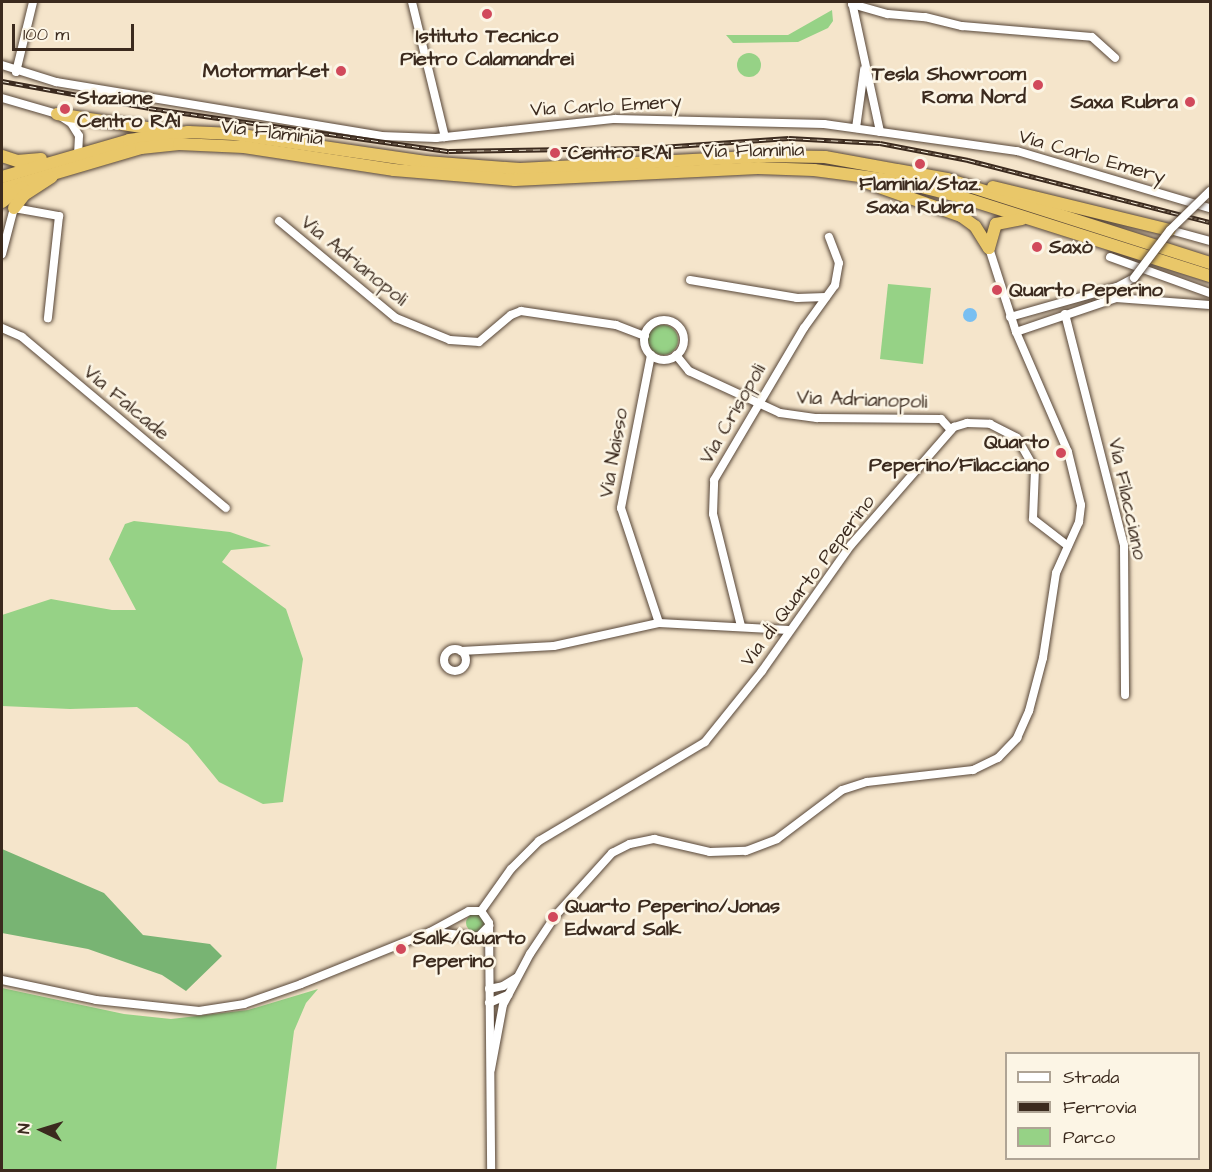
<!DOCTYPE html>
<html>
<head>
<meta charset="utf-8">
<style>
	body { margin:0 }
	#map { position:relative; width:1212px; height:1172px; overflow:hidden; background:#f5e5cb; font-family:"Architects Daughter",sans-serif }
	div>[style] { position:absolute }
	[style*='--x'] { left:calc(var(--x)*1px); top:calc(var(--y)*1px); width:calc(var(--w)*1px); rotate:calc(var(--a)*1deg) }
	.green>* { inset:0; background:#96d286 }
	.round { border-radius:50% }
	.forest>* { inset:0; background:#78b473 }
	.water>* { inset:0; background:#79bff1 }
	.roads { filter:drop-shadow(0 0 2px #574638) drop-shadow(0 0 2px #574638) }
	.minor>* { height:8px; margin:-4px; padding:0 4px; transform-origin:4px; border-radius:4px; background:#fff }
	.minor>.ring { margin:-4px; padding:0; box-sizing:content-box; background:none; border:8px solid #fff; border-radius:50% }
	.highway>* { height:12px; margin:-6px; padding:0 6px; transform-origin:6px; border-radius:6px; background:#e9c769 }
	.rail>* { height:4.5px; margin-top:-2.25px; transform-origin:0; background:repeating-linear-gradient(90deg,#fcf5e5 0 7px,#3b2a1e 0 14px); box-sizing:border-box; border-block:2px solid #3b2a1e }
	.bridges { filter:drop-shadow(0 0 2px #574638) drop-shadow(0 0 2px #574638) }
	.minor-bridge>* { height:8px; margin:-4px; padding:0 4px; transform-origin:4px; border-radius:4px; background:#fff }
	.dots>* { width:16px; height:16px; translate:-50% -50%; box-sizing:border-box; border:3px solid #fcf5e5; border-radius:50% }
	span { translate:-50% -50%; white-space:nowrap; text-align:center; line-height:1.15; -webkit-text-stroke:5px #fcf5e5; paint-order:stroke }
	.poi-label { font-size:20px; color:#3b2a1e; font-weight:700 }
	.right { translate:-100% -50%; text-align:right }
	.left { translate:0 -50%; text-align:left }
	.street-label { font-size:20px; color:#3b2a1e }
	.frame { position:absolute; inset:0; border:3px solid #3b2a1e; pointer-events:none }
	.legend { position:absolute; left:1005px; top:1052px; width:195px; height:108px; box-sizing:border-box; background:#fcf5e5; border:2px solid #afa495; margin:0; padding:8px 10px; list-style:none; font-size:18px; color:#3b2a1e }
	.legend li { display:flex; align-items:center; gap:12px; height:30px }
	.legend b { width:30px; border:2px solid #afa495 }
	.north { position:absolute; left:12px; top:1100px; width:60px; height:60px; -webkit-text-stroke:4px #fcf5e5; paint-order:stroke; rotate:274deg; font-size:16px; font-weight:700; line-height:24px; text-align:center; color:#3b2a1e }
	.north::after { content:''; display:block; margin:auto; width:21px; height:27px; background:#3b2a1e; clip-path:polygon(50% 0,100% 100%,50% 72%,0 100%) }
	.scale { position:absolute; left:12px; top:24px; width:122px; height:27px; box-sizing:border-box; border:3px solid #3b2a1e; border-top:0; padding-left:8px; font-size:18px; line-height:21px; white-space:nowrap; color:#3b2a1e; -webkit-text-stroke:4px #fcf5e5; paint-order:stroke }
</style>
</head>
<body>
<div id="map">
	<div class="green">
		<i style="clip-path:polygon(832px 10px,833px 21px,828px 28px,798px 42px,733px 43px,726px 35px,788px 35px)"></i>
		<i class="round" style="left:737px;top:53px;width:24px;height:24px"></i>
		<i style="clip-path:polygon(888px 284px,931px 288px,923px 364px,880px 359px)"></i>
		<i class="round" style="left:648px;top:325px;width:30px;height:30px"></i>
		<i style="clip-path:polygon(134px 521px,230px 532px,271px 546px,231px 550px,222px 562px,286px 609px,303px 659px,283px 802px,263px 804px,219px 782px,188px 744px,137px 707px,70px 709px,2px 706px,2px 615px,51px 599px,112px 610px,136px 610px,109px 559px,125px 524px)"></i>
		<i class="round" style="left:466px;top:914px;width:18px;height:18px"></i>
		<i style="clip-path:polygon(2px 988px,124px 1014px,171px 1019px,248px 1010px,318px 989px,306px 1003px,294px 1031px,276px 1170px,2px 1170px)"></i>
	</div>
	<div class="forest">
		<i style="clip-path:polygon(2px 849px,104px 893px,143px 935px,210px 944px,222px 956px,186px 991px,162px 975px,88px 949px,2px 933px)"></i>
	</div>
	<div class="water">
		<i class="round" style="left:963px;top:308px;width:14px;height:14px"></i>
	</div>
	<div class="roads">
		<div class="minor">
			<i style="--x:412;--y:2;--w:139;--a:76.3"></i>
			<i style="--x:852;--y:2;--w:133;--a:77.8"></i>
			<i style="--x:852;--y:4;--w:37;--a:16"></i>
			<i style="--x:888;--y:14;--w:37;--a:5"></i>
			<i style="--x:925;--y:17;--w:38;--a:14"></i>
			<i style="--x:962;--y:26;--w:130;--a:4.8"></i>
			<i style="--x:1092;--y:37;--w:31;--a:42"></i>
			<i style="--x:2;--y:65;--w:57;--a:17.5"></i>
			<i style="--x:56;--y:82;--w:329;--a:9.4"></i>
			<i style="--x:381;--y:136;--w:55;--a:2.1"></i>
			<i style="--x:436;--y:138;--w:180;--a:-6.1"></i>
			<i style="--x:615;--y:119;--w:209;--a:1.4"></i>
			<i style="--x:824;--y:124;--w:195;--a:8"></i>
			<i style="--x:1017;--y:151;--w:201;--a:16.5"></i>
			<i style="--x:16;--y:72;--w:72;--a:-76.3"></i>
			<i style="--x:2;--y:98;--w:57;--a:16.2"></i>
			<i style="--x:57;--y:114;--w:17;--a:33"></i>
			<i style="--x:71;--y:123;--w:15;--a:58"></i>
			<i style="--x:79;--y:136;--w:18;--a:93"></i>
			<i style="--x:856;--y:128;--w:59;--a:-82.1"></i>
			<i style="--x:279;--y:221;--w:152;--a:39.7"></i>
			<i style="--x:396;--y:318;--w:58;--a:22.2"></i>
			<i style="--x:450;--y:340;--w:29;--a:4"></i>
			<i style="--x:479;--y:342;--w:42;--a:-40.2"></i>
			<i style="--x:511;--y:315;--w:11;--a:-22"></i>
			<i style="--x:521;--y:311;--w:96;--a:8.4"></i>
			<i style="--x:616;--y:325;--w:31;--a:21"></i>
			<i style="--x:1170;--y:230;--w:41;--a:15.4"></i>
			<i style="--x:2;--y:254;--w:48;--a:-75.4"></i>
			<i style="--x:14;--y:208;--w:46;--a:10.1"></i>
			<i style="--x:59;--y:216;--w:103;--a:96.2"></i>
			<i style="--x:1110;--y:257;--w:106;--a:19.8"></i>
			<i style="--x:690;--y:280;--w:109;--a:9.5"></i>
			<i style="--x:797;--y:298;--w:29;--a:-2"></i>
			<i style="--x:1065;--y:314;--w:238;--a:75.7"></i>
			<i style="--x:1124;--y:545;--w:150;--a:89.6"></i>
			<i style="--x:1010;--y:317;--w:111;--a:-15.7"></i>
			<i style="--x:1117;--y:287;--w:19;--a:-28"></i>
			<i class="ring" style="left:644px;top:320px;width:32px;height:32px"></i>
			<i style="--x:2;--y:328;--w:22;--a:24"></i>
			<i style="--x:22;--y:337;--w:266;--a:40"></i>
			<i style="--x:1016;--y:332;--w:106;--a:-18.8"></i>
			<i style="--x:1116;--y:298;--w:94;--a:4.3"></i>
			<i style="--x:651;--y:355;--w:156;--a:101.1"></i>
			<i style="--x:621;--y:508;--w:121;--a:71.7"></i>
			<i style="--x:676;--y:355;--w:21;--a:51"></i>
			<i style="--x:689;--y:371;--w:100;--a:24.8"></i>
			<i style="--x:780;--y:413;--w:37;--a:8"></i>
			<i style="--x:817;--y:418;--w:124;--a:0.5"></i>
			<i style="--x:941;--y:419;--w:15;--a:48"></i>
			<i style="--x:741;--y:626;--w:115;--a:-104"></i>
			<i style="--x:713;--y:514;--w:34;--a:-88"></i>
			<i style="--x:714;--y:480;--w:177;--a:-59.4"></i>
			<i style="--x:804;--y:328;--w:53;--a:-54.2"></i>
			<i style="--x:835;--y:285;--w:22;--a:-80"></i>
			<i style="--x:839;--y:263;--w:28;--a:-111"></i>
			<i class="ring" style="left:444px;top:649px;width:14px;height:14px"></i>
			<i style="--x:461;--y:651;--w:93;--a:-3.1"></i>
			<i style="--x:554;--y:646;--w:107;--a:-12.4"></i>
			<i style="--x:659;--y:623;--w:130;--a:3.1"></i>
			<i style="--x:481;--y:911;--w:52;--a:-54.5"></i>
			<i style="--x:511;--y:869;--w:40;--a:-45"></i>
			<i style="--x:539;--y:841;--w:193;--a:-30.8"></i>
			<i style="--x:705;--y:742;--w:91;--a:-51.2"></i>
			<i style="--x:762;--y:671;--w:154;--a:-54.8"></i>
			<i style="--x:851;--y:545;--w:157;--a:-48.9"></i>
			<i style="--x:954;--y:427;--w:14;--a:-17"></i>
			<i style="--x:967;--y:423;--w:23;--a:2"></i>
			<i style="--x:990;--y:424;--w:30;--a:27"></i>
			<i style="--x:1017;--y:438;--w:36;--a:60"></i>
			<i style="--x:1035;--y:469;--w:50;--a:92.3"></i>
			<i style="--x:1033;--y:519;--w:44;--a:37.6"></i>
			<i style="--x:435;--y:932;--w:43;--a:6.6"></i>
			<i style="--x:478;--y:937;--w:16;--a:-45"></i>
			<i style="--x:2;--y:980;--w:96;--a:12"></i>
			<i style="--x:96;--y:1000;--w:104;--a:6.1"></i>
			<i style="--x:199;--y:1011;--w:46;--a:-8.8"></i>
			<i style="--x:244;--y:1004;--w:60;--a:-19.3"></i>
			<i style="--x:301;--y:984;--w:139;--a:-22"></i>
			<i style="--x:430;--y:932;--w:44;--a:-28.3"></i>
			<i style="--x:469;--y:911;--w:12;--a:0"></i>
			<i style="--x:481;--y:911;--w:14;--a:56"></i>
			<i style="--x:489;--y:923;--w:247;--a:89.5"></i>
			<i style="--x:489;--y:989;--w:14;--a:-12"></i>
			<i style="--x:503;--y:986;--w:15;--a:-32"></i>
			<i style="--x:489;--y:1003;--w:21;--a:-23"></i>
			<i style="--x:491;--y:1069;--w:65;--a:-79.4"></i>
			<i style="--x:503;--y:1005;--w:58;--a:-62.1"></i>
			<i style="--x:530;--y:954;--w:47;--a:-56.3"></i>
			<i style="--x:556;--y:915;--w:84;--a:-47.9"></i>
			<i style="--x:612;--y:853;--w:20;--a:-27"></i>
			<i style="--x:630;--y:844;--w:25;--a:-12"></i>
			<i style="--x:654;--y:839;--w:57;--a:13.1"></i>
			<i style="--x:710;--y:852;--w:36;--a:-2"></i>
			<i style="--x:746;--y:851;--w:33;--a:-21"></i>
			<i style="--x:777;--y:839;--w:81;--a:-37"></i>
			<i style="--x:842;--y:790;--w:26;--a:-18"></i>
			<i style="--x:867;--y:782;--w:107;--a:-6.5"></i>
			<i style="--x:973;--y:770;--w:28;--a:-26"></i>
			<i style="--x:998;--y:758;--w:28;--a:-46"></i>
			<i style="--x:1017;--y:738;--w:30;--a:-66"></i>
			<i style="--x:1029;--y:711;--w:55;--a:-75.2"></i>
			<i style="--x:1043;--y:658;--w:86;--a:-81.3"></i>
			<i style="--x:1056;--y:573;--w:56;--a:-65.7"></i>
			<i style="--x:1079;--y:522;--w:17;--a:-83"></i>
			<i style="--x:1081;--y:505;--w:55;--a:-103.8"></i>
			<i style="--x:1068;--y:452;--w:131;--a:-113.4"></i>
			<i style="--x:1016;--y:332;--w:88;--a:-107.8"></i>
		</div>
		<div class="highway">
			<i style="--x:57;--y:114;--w:104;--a:8.8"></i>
			<i style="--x:2;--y:156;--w:16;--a:18"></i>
			<i style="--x:17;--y:161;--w:24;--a:-5"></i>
			<i style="--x:2;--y:177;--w:132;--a:-16.2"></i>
			<i style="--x:129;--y:140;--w:60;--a:-7.7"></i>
			<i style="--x:188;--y:132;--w:46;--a:2.5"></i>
			<i style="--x:234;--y:134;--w:194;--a:8.3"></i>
			<i style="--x:426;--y:162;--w:94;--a:4.3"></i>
			<i style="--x:520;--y:169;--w:245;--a:-3"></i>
			<i style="--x:765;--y:156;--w:60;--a:1"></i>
			<i style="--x:825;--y:157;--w:124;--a:10.2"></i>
			<i style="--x:947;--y:179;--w:276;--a:17.7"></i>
			<i style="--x:868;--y:183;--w:99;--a:19.5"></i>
			<i style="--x:961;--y:216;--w:17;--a:36"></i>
			<i style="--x:975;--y:226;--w:26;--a:58"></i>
			<i style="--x:993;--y:187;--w:182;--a:13.7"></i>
			<i style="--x:2;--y:189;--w:145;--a:-16.4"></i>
			<i style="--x:141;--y:148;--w:38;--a:-6"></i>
			<i style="--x:179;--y:144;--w:65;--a:2.6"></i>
			<i style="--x:244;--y:147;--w:152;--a:8.7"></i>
			<i style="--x:394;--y:170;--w:121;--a:4.7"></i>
			<i style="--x:515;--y:180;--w:243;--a:-2.8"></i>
			<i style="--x:758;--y:168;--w:56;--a:2"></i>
			<i style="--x:814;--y:170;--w:85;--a:7.5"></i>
			<i style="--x:898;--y:181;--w:65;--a:14.3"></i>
			<i style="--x:961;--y:197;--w:261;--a:17.6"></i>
			<i style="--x:2;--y:202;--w:25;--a:-37"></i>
			<i style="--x:14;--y:208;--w:16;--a:-52"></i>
			<i style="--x:24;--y:195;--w:33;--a:-33"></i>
			<i style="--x:989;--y:248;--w:25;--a:-74"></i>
			<i style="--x:996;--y:224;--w:26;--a:-11"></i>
		</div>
	</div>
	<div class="rail">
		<i style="--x:2;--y:81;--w:149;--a:10.4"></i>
		<i style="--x:149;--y:108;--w:303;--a:8.2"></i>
		<i style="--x:449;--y:151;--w:198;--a:-0.9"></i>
		<i style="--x:647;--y:148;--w:142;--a:-4"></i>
		<i style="--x:789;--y:138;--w:91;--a:3.1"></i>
		<i style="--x:880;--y:143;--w:90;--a:10.9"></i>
		<i style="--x:968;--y:160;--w:250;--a:14.4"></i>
	</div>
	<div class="bridges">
		<div class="minor-bridge">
			<i style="--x:1134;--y:278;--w:60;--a:-53.1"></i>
			<i style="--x:1170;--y:230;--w:56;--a:-44.3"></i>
		</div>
	</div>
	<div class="dots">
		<i style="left:487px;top:14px;background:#d1495b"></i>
		<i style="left:341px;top:71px;background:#d1495b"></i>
		<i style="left:1038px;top:85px;background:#d1495b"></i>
		<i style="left:1190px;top:102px;background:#d1495b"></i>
		<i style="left:65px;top:109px;background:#d1495b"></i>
		<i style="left:555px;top:153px;background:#d1495b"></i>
		<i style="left:920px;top:164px;background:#d1495b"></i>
		<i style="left:1037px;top:247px;background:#d1495b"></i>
		<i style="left:997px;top:290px;background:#d1495b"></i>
		<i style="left:1061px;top:453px;background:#d1495b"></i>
		<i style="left:553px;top:917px;background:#d1495b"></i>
		<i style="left:401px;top:949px;background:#d1495b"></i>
	</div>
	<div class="poi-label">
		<span style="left:487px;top:48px">Istituto Tecnico<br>Pietro Calamandrei</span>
		<span class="right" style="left:329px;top:71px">Motormarket</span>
		<span class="right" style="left:1026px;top:86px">Tesla Showroom<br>Roma Nord</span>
		<span class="left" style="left:77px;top:110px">Stazione<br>Centro RAI</span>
		<span class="right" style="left:1178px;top:102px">Saxa Rubra</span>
		<span class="left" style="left:568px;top:153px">Centro RAI</span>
		<span style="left:920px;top:196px">Flaminia/Staz.<br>Saxa Rubra</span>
		<span class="left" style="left:1049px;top:247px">Saxò</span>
		<span class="left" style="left:1009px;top:290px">Quarto Peperino</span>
		<span class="right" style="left:1049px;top:454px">Quarto<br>Peperino/Filacciano</span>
		<span class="left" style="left:565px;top:918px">Quarto Peperino/Jonas<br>Edward Salk</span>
		<span class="left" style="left:413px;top:950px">Salk/Quarto<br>Peperino</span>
	</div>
	<div class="street-label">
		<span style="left:606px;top:106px;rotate:-3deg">Via Carlo Emery</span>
		<span style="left:272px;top:133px;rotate:7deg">Via Flaminia</span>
		<span style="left:753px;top:151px;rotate:-1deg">Via Flaminia</span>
		<span style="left:1092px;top:157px;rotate:16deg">Via Carlo Emery</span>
		<span style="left:354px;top:261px;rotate:39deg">Via Adrianopoli</span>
		<span style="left:862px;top:400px;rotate:2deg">Via Adrianopoli</span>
		<span style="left:126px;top:403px;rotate:40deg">Via Falcade</span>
		<span style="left:733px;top:414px;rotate:-60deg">Via Crisopoli</span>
		<span style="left:614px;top:453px;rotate:-80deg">Via Naisso</span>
		<span style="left:1127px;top:499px;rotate:78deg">Via Filacciano</span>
		<span style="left:808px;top:581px;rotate:-53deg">Via di Quarto Peperino</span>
	</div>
	<div class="frame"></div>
	<ul class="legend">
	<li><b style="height:8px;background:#fff"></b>Strada</li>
	<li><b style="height:8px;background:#3b2a1e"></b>Ferrovia</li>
	<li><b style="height:16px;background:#96d286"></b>Parco</li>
	</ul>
	<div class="north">N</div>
	<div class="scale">100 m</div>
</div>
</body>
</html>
